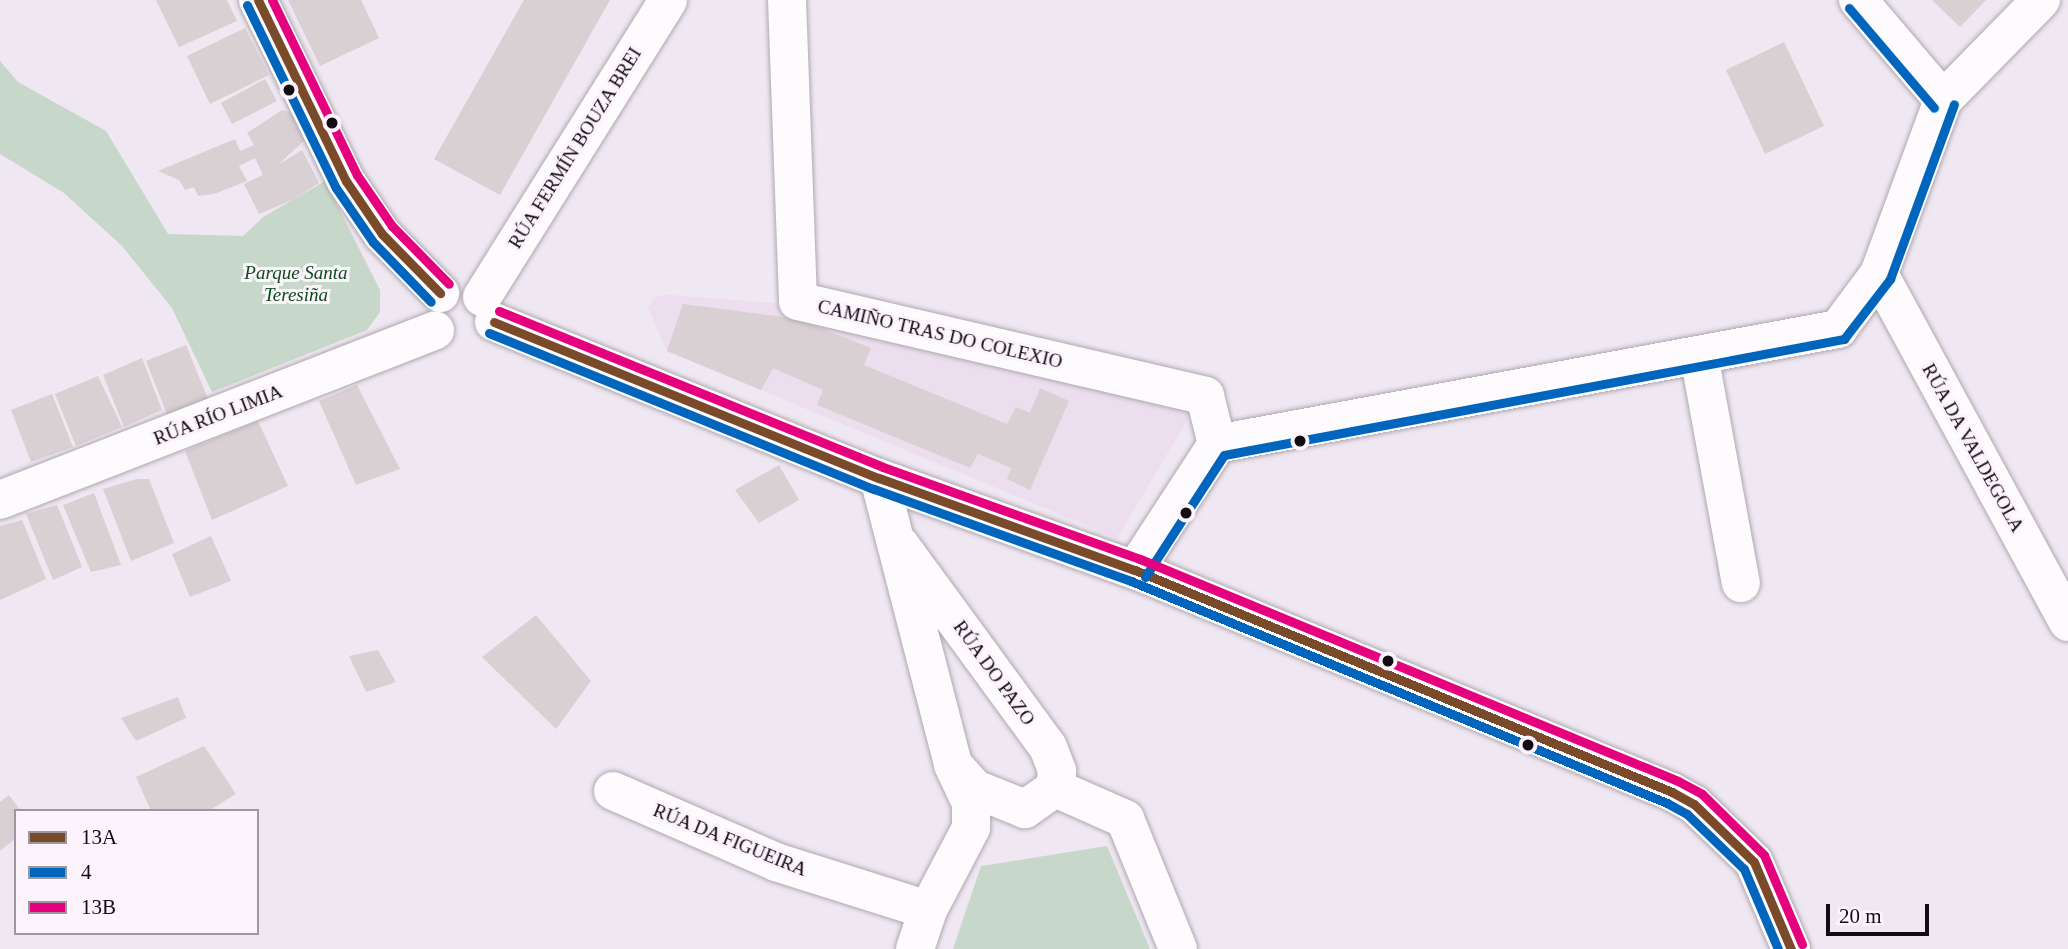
<!DOCTYPE html>
<html>
<head>
<meta charset="utf-8">
<style>
	body { margin:0 }
	#map { position:relative; width:2068px; height:949px; overflow:hidden; background:#efe7f1; font-family:Georgia,serif }
	div>[style] { position:absolute }
	[style*='--x'] { left:calc(var(--x)*1px); top:calc(var(--y)*1px); width:calc(var(--w)*1px); rotate:calc(var(--a)*1deg) }
	.built>* { inset:0; background:#ecddef }
	.green>* { inset:0; background:#c7d7c9 }
	.building>* { inset:0; background:#d8d0d2 }
	.roads { filter:drop-shadow(0 0 2px #aea8b0) drop-shadow(0 0 2px #aea8b0) }
	.minor>* { height:38px; margin:-19px; padding:0 19px; transform-origin:19px; border-radius:19px; background:#fdfbfd }
	.bus-1>* { height:9px; margin:-4.5px; padding:0 4.5px; transform-origin:4.5px; border-radius:4.5px; background:#7a4b2a }
	.bus-2>* { height:9px; margin:-4.5px; padding:0 4.5px; transform-origin:4.5px; border-radius:4.5px; background:#0065bd }
	.bus-3>* { height:9px; margin:-4.5px; padding:0 4.5px; transform-origin:4.5px; border-radius:4.5px; background:#e5007d }
	.dots>* { width:19px; height:19px; translate:-50% -50%; box-sizing:border-box; border:4px solid #fcf3fd; border-radius:50% }
	span { translate:-50% -50%; white-space:nowrap; text-align:center; line-height:1.15; -webkit-text-stroke:6px #fcf3fd; paint-order:stroke }
	.street-label { font-size:19px; color:#110c11 }
	.park-label { font-size:19px; color:#0a4c19; font-style:italic }
	.legend { position:absolute; left:14px; top:809px; width:245px; height:126px; box-sizing:border-box; background:#fcf3fd; border:2px solid #9e979f; margin:0; padding:9px 12px; list-style:none; font-size:21px; color:#110c11 }
	.legend li { display:flex; align-items:center; gap:14px; height:35px }
	.legend b { width:35px; border:2px solid #9e979f }
	.scale { position:absolute; left:1826px; top:904px; width:103px; height:32px; box-sizing:border-box; border:4px solid #110c11; border-top:0; padding-left:9px; font-size:21px; line-height:24px; white-space:nowrap; color:#110c11; -webkit-text-stroke:5px #fcf3fd; paint-order:stroke }
</style>
</head>
<body>
<div id="map">
	<div class="built">
		<i style="clip-path:polygon(670px 295px,771px 303px,1180px 399px,1193px 410px,1117px 538px,667px 351px,648px 308px,656px 296px)"></i>
	</div>
	<div class="green">
		<i style="clip-path:polygon(0 61px,18px 82px,106px 131px,168px 234px,243px 236px,263px 217px,325px 181px,380px 290px,380px 312px,367px 330px,212px 392px,172px 308px,122px 246px,64px 193px,0 154px)"></i>
		<i style="clip-path:polygon(1107px 846px,1150px 949px,953px 949px,981px 866px)"></i>
	</div>
	<div class="building">
		<i style="clip-path:polygon(156px 0,227px 0,237px 21px,179px 47px)"></i>
		<i style="clip-path:polygon(288px 0,361px 0,379px 38px,320px 66px)"></i>
		<i style="clip-path:polygon(524px 0,610px 0,500px 195px,434px 159px)"></i>
		<i style="clip-path:polygon(1932px 0,1986px 0,1960px 27px)"></i>
		<i style="clip-path:polygon(245px 28px,269px 75px,210px 104px,187px 56px)"></i>
		<i style="clip-path:polygon(1784px 42px,1824px 126px,1765px 154px,1726px 70px)"></i>
		<i style="clip-path:polygon(265px 79px,277px 101px,232px 124px,221px 103px)"></i>
		<i style="clip-path:polygon(282px 110px,291px 113px,305px 140px,278px 165px,302px 150px,319px 183px,292px 200px,259px 214px,244px 184px,263px 175px,255px 158px,239px 166px,247px 181px,214px 194px,198px 196px,194px 187px,185px 190px,179px 180px,158px 171px,235px 139px,240px 151px,254px 145px,247px 133px)"></i>
		<i style="clip-path:polygon(683px 304px,798px 319px,871px 348px,864px 365px,1007px 424px,1016px 407px,1030px 413px,1040px 388px,1069px 401px,1030px 490px,1007px 479px,1011px 468px,978px 454px,970px 468px,817px 405px,823px 390px,773px 368px,761px 390px,667px 351px)"></i>
		<i style="clip-path:polygon(186px 345px,210px 404px,170px 422px,146px 361px)"></i>
		<i style="clip-path:polygon(142px 358px,162px 410px,124px 427px,103px 375px)"></i>
		<i style="clip-path:polygon(98px 376px,122px 427px,76px 446px,55px 394px)"></i>
		<i style="clip-path:polygon(357px 385px,400px 469px,356px 485px,319px 401px)"></i>
		<i style="clip-path:polygon(52px 394px,73px 447px,31px 462px,11px 410px)"></i>
		<i style="clip-path:polygon(258px 421px,288px 486px,212px 520px,185px 451px)"></i>
		<i style="clip-path:polygon(779px 465px,799px 500px,759px 523px,735px 490px)"></i>
		<i style="clip-path:polygon(137px 479px,149px 479px,174px 543px,131px 561px,103px 489px)"></i>
		<i style="clip-path:polygon(94px 493px,121px 565px,91px 572px,63px 505px)"></i>
		<i style="clip-path:polygon(57px 505px,82px 567px,53px 580px,26px 514px)"></i>
		<i style="clip-path:polygon(22px 520px,46px 579px,0 600px,0 526px)"></i>
		<i style="clip-path:polygon(211px 536px,231px 581px,190px 597px,172px 554px)"></i>
		<i style="clip-path:polygon(536px 615px,591px 681px,556px 729px,482px 657px)"></i>
		<i style="clip-path:polygon(378px 650px,396px 682px,366px 692px,349px 656px)"></i>
		<i style="clip-path:polygon(178px 697px,186px 718px,136px 741px,121px 718px)"></i>
		<i style="clip-path:polygon(204px 746px,236px 794px,208px 811px,151px 811px,136px 777px)"></i>
		<i style="clip-path:polygon(9px 795px,21px 811px,16px 811px,16px 838px,0 851px,0 802px)"></i>
	</div>
	<div class="roads">
		<div class="minor">
			<i style="--x:258;--y:0;--w:201;--a:64.1"></i>
			<i style="--x:346;--y:181;--w:64;--a:55.8"></i>
			<i style="--x:382;--y:234;--w:83;--a:45.5"></i>
			<i style="--x:787;--y:0;--w:301;--a:87.9"></i>
			<i style="--x:798;--y:301;--w:418;--a:13.1"></i>
			<i style="--x:1205;--y:396;--w:49;--a:76"></i>
			<i style="--x:1858;--y:0;--w:131;--a:49.6"></i>
			<i style="--x:1879;--y:274;--w:396;--a:61.5"></i>
			<i style="--x:482;--y:297;--w:350;--a:-57.9"></i>
			<i style="--x:494;--y:322;--w:415;--a:22.1"></i>
			<i style="--x:879;--y:478;--w:272;--a:19.8"></i>
			<i style="--x:1135;--y:570;--w:581;--a:22.46"></i>
			<i style="--x:1672;--y:792;--w:25;--a:29"></i>
			<i style="--x:1694;--y:804;--w:83;--a:44"></i>
			<i style="--x:1754;--y:862;--w:95;--a:67"></i>
			<i style="--x:1699;--y:355;--w:232;--a:79.6"></i>
			<i style="--x:879;--y:478;--w:296;--a:75.5"></i>
			<i style="--x:953;--y:765;--w:42;--a:64.7"></i>
			<i style="--x:971;--y:803;--w:25;--a:90"></i>
			<i style="--x:971;--y:828;--w:93;--a:117.7"></i>
			<i style="--x:928;--y:910;--w:41;--a:108.4"></i>
			<i style="--x:0;--y:500;--w:467;--a:-21.3"></i>
			<i style="--x:900;--y:545;--w:250;--a:53.8"></i>
			<i style="--x:1048;--y:747;--w:26;--a:69"></i>
			<i style="--x:1057;--y:771;--w:17;--a:97"></i>
			<i style="--x:1055;--y:788;--w:37;--a:145"></i>
			<i style="--x:1025;--y:809;--w:54;--a:-158.2"></i>
			<i style="--x:975;--y:789;--w:27;--a:-132"></i>
			<i style="--x:1135;--y:570;--w:150;--a:-56.9"></i>
			<i style="--x:1217;--y:444;--w:632;--a:-10.49"></i>
			<i style="--x:1838;--y:329;--w:69;--a:-53.3"></i>
			<i style="--x:1879;--y:274;--w:185;--a:-69.8"></i>
			<i style="--x:1943;--y:100;--w:140;--a:-45.6"></i>
			<i style="--x:1055;--y:788;--w:77;--a:23.9"></i>
			<i style="--x:1125;--y:819;--w:140;--a:67.8"></i>
			<i style="--x:613;--y:791;--w:178;--a:23.5"></i>
			<i style="--x:776;--y:862;--w:159;--a:17.5"></i>
		</div>
	</div>
	<div class="bus-1">
		<i style="--x:258;--y:0;--w:201;--a:64.1"></i>
		<i style="--x:346;--y:181;--w:64;--a:55.8"></i>
		<i style="--x:382;--y:234;--w:83;--a:45.5"></i>
		<i style="--x:494;--y:322;--w:415;--a:22.1"></i>
		<i style="--x:879;--y:478;--w:272;--a:19.8"></i>
		<i style="--x:1135;--y:570;--w:581;--a:22.46"></i>
		<i style="--x:1672;--y:792;--w:25;--a:29"></i>
		<i style="--x:1694;--y:804;--w:83;--a:44"></i>
		<i style="--x:1754;--y:862;--w:95;--a:67"></i>
	</div>
	<div class="bus-2">
		<i style="--x:247;--y:5;--w:203;--a:64.1"></i>
		<i style="--x:336;--y:188;--w:65;--a:55.6"></i>
		<i style="--x:373;--y:242;--w:83;--a:46"></i>
		<i style="--x:1849;--y:8;--w:131;--a:49.6"></i>
		<i style="--x:489;--y:333;--w:415;--a:22.1"></i>
		<i style="--x:874;--y:489;--w:273;--a:19.7"></i>
		<i style="--x:1131;--y:581;--w:580;--a:22.5"></i>
		<i style="--x:1667;--y:803;--w:23;--a:29"></i>
		<i style="--x:1687;--y:814;--w:79;--a:44"></i>
		<i style="--x:1744;--y:869;--w:87;--a:67"></i>
		<i style="--x:1145;--y:577;--w:145;--a:-57.1"></i>
		<i style="--x:1224;--y:455;--w:631;--a:-10.6"></i>
		<i style="--x:1844;--y:339;--w:76;--a:-52.5"></i>
		<i style="--x:1890;--y:279;--w:186;--a:-69.9"></i>
	</div>
	<div class="bus-3">
		<i style="--x:272;--y:0;--w:195;--a:64.1"></i>
		<i style="--x:357;--y:175;--w:62;--a:55.5"></i>
		<i style="--x:392;--y:226;--w:81;--a:45.5"></i>
		<i style="--x:499;--y:311;--w:414;--a:22.1"></i>
		<i style="--x:883;--y:467;--w:273;--a:19.7"></i>
		<i style="--x:1140;--y:559;--w:582;--a:22.42"></i>
		<i style="--x:1678;--y:781;--w:27;--a:28"></i>
		<i style="--x:1702;--y:794;--w:87;--a:44.5"></i>
		<i style="--x:1764;--y:855;--w:97;--a:66.9"></i>
	</div>
	<div class="dots">
		<i style="left:289px;top:90px;background:#110c11"></i>
		<i style="left:332px;top:123px;background:#110c11"></i>
		<i style="left:1300px;top:441px;background:#110c11"></i>
		<i style="left:1186px;top:513px;background:#110c11"></i>
		<i style="left:1388px;top:661px;background:#110c11"></i>
		<i style="left:1528px;top:745px;background:#110c11"></i>
	</div>
	<div class="street-label">
		<span style="left:575px;top:148px;rotate:-58deg">RÚA FERMÍN BOUZA BREI</span>
		<span style="left:940px;top:334px;rotate:13deg">CAMIÑO TRAS DO COLEXIO</span>
		<span style="left:218px;top:415px;rotate:-21deg">RÚA RÍO LIMIA</span>
		<span style="left:1973px;top:448px;rotate:61deg">RÚA DA VALDEGOLA</span>
		<span style="left:994px;top:673px;rotate:54deg">RÚA DO PAZO</span>
		<span style="left:730px;top:840px;rotate:22deg">RÚA DA FIGUEIRA</span>
	</div>
	<div class="park-label">
		<span style="left:296px;top:284px">Parque Santa<br>Teresiña</span>
	</div>
	<ul class="legend">
	<li><b style="height:9px;background:#7a4b2a"></b>13A</li>
	<li><b style="height:9px;background:#0065bd"></b>4</li>
	<li><b style="height:9px;background:#e5007d"></b>13B</li>
	</ul>
	<div class="scale">20 m</div>
</div>
</body>
</html>
